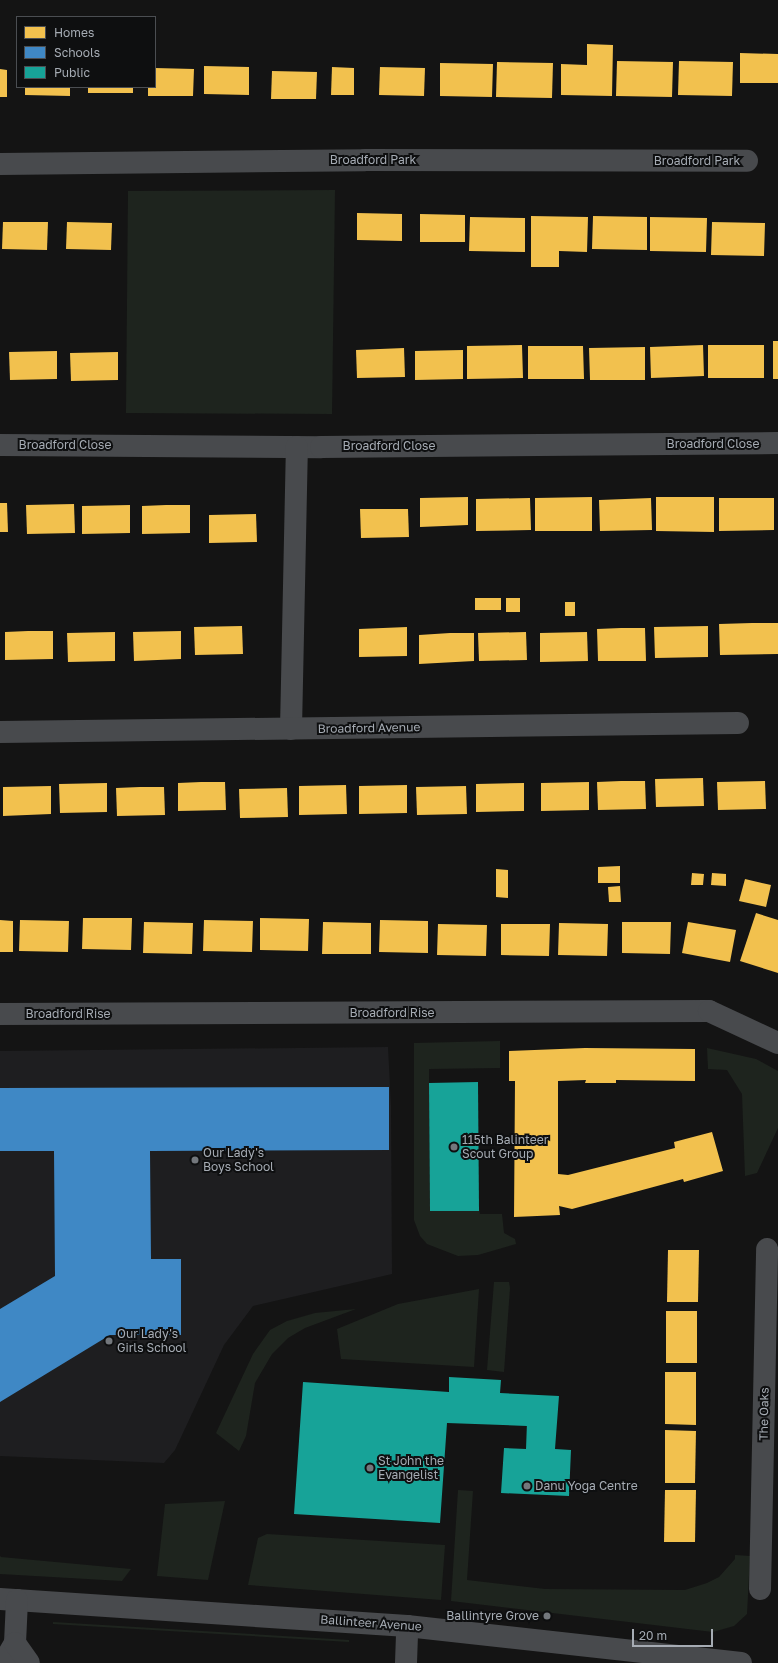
<!DOCTYPE html>
<html>
<head>
<meta charset="utf-8">
<style>
	body { margin:0 }
	#map { position:relative; width:778px; height:1663px; overflow:hidden; background:#141414; font-family:"Golos Text",sans-serif }
	div>[style] { position:absolute }
	[style*='--x'] { left:calc(var(--x)*1px); top:calc(var(--y)*1px); width:calc(var(--w)*1px); rotate:calc(var(--a)*1deg) }
	.built>* { inset:0; background:#1e1e20 }
	.green>* { inset:0; background:#1e241e }
	.homes>* { inset:0; background:#f2c14e }
	.schools>* { inset:0; background:#3f88c5 }
	.public>* { inset:0; background:#17a398 }
	.minor>* { height:22px; margin:-11px; padding:0 11px; transform-origin:11px; border-radius:11px; background:#484a4d }
	.dots>* { width:11px; height:11px; translate:-50% -50%; box-sizing:border-box; border:2px solid #0e0f10; border-radius:50% }
	span { translate:-50% -50%; white-space:nowrap; text-align:center; line-height:1.15; -webkit-text-stroke:4px #0e0f10; paint-order:stroke }
	.street-label { font-size:12px; color:#a6acb4 }
	.poi-label { font-size:12px; color:#a6acb4 }
	.left { translate:0 -50%; text-align:left }
	.right { translate:-100% -50%; text-align:right }
	.legend { position:absolute; left:16px; top:16px; width:140px; height:72px; box-sizing:border-box; background:#0e0f10; border:1px solid #4b4e52; margin:0; padding:5px 7px; list-style:none; font-size:12px; color:#a6acb4 }
	.legend li { display:flex; align-items:center; gap:8px; height:20px }
	.legend b { width:20px; border:1px solid #4b4e52 }
	.scale { position:absolute; left:632px; top:1629px; width:81px; height:18px; box-sizing:border-box; border:2px solid #a6acb4; border-top:0; padding-left:5px; font-size:12px; line-height:14px; white-space:nowrap; color:#a6acb4; -webkit-text-stroke:3px #0e0f10; paint-order:stroke }
</style>
</head>
<body>
<div id="map">
	<div class="built">
		<i style="clip-path:polygon(388px 1047px,391px 1106px,392px 1274px,253px 1306px,224px 1345px,175px 1450px,164px 1463px,0 1456px,0 1051px)"></i>
	</div>
	<div class="green">
		<i style="clip-path:polygon(335px 190px,332px 414px,126px 413px,128px 191px)"></i>
		<i style="clip-path:polygon(500px 1041px,500px 1068px,429px 1069px,430px 1208px,479px 1208px,480px 1214px,502px 1214px,504px 1233px,515px 1239px,516px 1244px,478px 1255px,458px 1256px,427px 1244px,420px 1236px,414px 1220px,414px 1043px)"></i>
		<i style="clip-path:polygon(707px 1048px,756px 1059px,778px 1071px,778px 1128px,757px 1173px,745px 1176px,742px 1094px,727px 1070px,708px 1069px)"></i>
		<i style="clip-path:polygon(494px 1282px,509px 1282px,510px 1288px,504px 1372px,487px 1370px)"></i>
		<i style="clip-path:polygon(479px 1289px,474px 1367px,341px 1359px,337px 1329px,398px 1304px)"></i>
		<i style="clip-path:polygon(356px 1309px,305px 1328px,288px 1338px,272px 1354px,255px 1383px,246px 1436px,239px 1451px,216px 1433px,253px 1354px,270px 1330px,287px 1321px,315px 1313px)"></i>
		<i style="clip-path:polygon(458px 1490px,473px 1491px,467px 1580px,545px 1589px,685px 1590px,707px 1583px,719px 1577px,735px 1559px,735px 1555px,750px 1556px,747px 1614px,734px 1626px,713px 1632px,451px 1601px)"></i>
		<i style="clip-path:polygon(225px 1501px,208px 1580px,157px 1576px,165px 1504px)"></i>
		<i style="clip-path:polygon(267px 1534px,445px 1545px,441px 1600px,248px 1585px,258px 1538px)"></i>
		<i style="clip-path:polygon(0 1556px,1px 1557px,131px 1569px,122px 1581px,0 1574px)"></i>
		<i style="clip-path:polygon(53px 1622px,349px 1640px,349px 1642px,53px 1624px)"></i>
	</div>
	<div class="homes">
		<i style="clip-path:polygon(587px 44px,613px 45px,612px 96px,561px 95px,561px 64px,587px 65px)"></i>
		<i style="clip-path:polygon(740px 53px,778px 54px,778px 83px,740px 83px)"></i>
		<i style="clip-path:polygon(617px 61px,673px 62px,672px 97px,616px 96px)"></i>
		<i style="clip-path:polygon(679px 61px,733px 62px,732px 96px,678px 95px)"></i>
		<i style="clip-path:polygon(497px 62px,553px 63px,552px 98px,496px 97px)"></i>
		<i style="clip-path:polygon(440px 63px,493px 64px,492px 97px,440px 96px)"></i>
		<i style="clip-path:polygon(204px 66px,249px 67px,249px 95px,204px 94px)"></i>
		<i style="clip-path:polygon(332px 67px,354px 68px,354px 95px,331px 95px)"></i>
		<i style="clip-path:polygon(380px 67px,425px 68px,424px 96px,379px 95px)"></i>
		<i style="clip-path:polygon(155px 68px,194px 69px,193px 96px,148px 96px,148px 87px,155px 87px)"></i>
		<i style="clip-path:polygon(0 69px,7px 70px,7px 97px,0 97px)"></i>
		<i style="clip-path:polygon(272px 71px,317px 72px,316px 99px,271px 99px)"></i>
		<i style="clip-path:polygon(25px 87px,70px 87px,70px 96px,25px 95px)"></i>
		<i style="clip-path:polygon(88px 87px,133px 87px,133px 93px,88px 93px)"></i>
		<i style="clip-path:polygon(357px 213px,402px 214px,402px 241px,357px 240px)"></i>
		<i style="clip-path:polygon(420px 214px,465px 215px,465px 242px,420px 242px)"></i>
		<i style="clip-path:polygon(531px 216px,588px 217px,587px 252px,559px 251px,559px 267px,531px 267px)"></i>
		<i style="clip-path:polygon(593px 216px,647px 217px,647px 250px,592px 249px)"></i>
		<i style="clip-path:polygon(470px 217px,525px 218px,525px 252px,469px 251px)"></i>
		<i style="clip-path:polygon(650px 217px,707px 218px,706px 252px,650px 251px)"></i>
		<i style="clip-path:polygon(3px 222px,48px 222px,47px 250px,2px 249px)"></i>
		<i style="clip-path:polygon(67px 222px,112px 223px,111px 250px,66px 249px)"></i>
		<i style="clip-path:polygon(712px 222px,765px 223px,764px 256px,711px 255px)"></i>
		<i style="clip-path:polygon(773px 341px,778px 341px,778px 379px,773px 379px)"></i>
		<i style="clip-path:polygon(522px 345px,523px 378px,467px 379px,467px 346px)"></i>
		<i style="clip-path:polygon(703px 345px,704px 376px,651px 378px,650px 347px)"></i>
		<i style="clip-path:polygon(708px 345px,764px 345px,764px 378px,708px 378px)"></i>
		<i style="clip-path:polygon(528px 346px,583px 346px,584px 379px,528px 379px)"></i>
		<i style="clip-path:polygon(645px 347px,645px 380px,590px 380px,589px 348px)"></i>
		<i style="clip-path:polygon(404px 348px,405px 377px,357px 378px,356px 350px)"></i>
		<i style="clip-path:polygon(463px 350px,463px 379px,415px 380px,415px 351px)"></i>
		<i style="clip-path:polygon(57px 351px,57px 379px,10px 380px,9px 352px)"></i>
		<i style="clip-path:polygon(118px 352px,118px 380px,71px 381px,70px 353px)"></i>
		<i style="clip-path:polygon(468px 497px,468px 525px,420px 527px,420px 498px)"></i>
		<i style="clip-path:polygon(592px 497px,592px 531px,535px 531px,535px 498px)"></i>
		<i style="clip-path:polygon(656px 497px,714px 497px,714px 532px,656px 531px)"></i>
		<i style="clip-path:polygon(530px 498px,531px 530px,476px 531px,476px 499px)"></i>
		<i style="clip-path:polygon(651px 498px,652px 530px,600px 531px,599px 500px)"></i>
		<i style="clip-path:polygon(719px 498px,774px 498px,774px 530px,719px 531px)"></i>
		<i style="clip-path:polygon(0 503px,7px 503px,8px 532px,0 532px)"></i>
		<i style="clip-path:polygon(74px 504px,75px 533px,27px 534px,26px 505px)"></i>
		<i style="clip-path:polygon(130px 505px,130px 533px,82px 534px,82px 506px)"></i>
		<i style="clip-path:polygon(166px 505px,190px 505px,190px 533px,142px 534px,142px 506px)"></i>
		<i style="clip-path:polygon(360px 509px,408px 509px,409px 537px,361px 538px)"></i>
		<i style="clip-path:polygon(256px 514px,257px 542px,209px 543px,209px 515px)"></i>
		<i style="clip-path:polygon(475px 598px,501px 598px,501px 610px,475px 610px)"></i>
		<i style="clip-path:polygon(506px 598px,520px 598px,520px 612px,506px 612px)"></i>
		<i style="clip-path:polygon(565px 602px,575px 602px,575px 616px,565px 616px)"></i>
		<i style="clip-path:polygon(752px 623px,778px 623px,778px 654px,720px 655px,719px 624px)"></i>
		<i style="clip-path:polygon(242px 626px,243px 654px,195px 655px,194px 627px)"></i>
		<i style="clip-path:polygon(708px 626px,708px 657px,655px 658px,654px 627px)"></i>
		<i style="clip-path:polygon(407px 627px,407px 656px,359px 657px,359px 629px)"></i>
		<i style="clip-path:polygon(621px 628px,645px 628px,646px 661px,598px 661px,597px 629px)"></i>
		<i style="clip-path:polygon(28px 631px,53px 631px,53px 659px,5px 660px,5px 632px)"></i>
		<i style="clip-path:polygon(181px 631px,181px 659px,134px 661px,133px 632px)"></i>
		<i style="clip-path:polygon(115px 632px,115px 661px,68px 662px,67px 633px)"></i>
		<i style="clip-path:polygon(526px 632px,527px 660px,479px 661px,478px 633px)"></i>
		<i style="clip-path:polygon(587px 632px,588px 661px,540px 662px,540px 633px)"></i>
		<i style="clip-path:polygon(450px 633px,474px 633px,474px 661px,419px 664px,419px 635px)"></i>
		<i style="clip-path:polygon(703px 778px,704px 806px,656px 807px,655px 779px)"></i>
		<i style="clip-path:polygon(621px 781px,645px 781px,646px 809px,598px 810px,597px 782px)"></i>
		<i style="clip-path:polygon(765px 781px,766px 809px,718px 810px,717px 782px)"></i>
		<i style="clip-path:polygon(201px 782px,225px 782px,226px 810px,178px 811px,178px 783px)"></i>
		<i style="clip-path:polygon(589px 782px,589px 810px,541px 811px,541px 783px)"></i>
		<i style="clip-path:polygon(107px 783px,107px 812px,60px 813px,59px 784px)"></i>
		<i style="clip-path:polygon(524px 783px,524px 811px,476px 812px,476px 784px)"></i>
		<i style="clip-path:polygon(346px 785px,347px 814px,299px 815px,299px 786px)"></i>
		<i style="clip-path:polygon(407px 785px,407px 813px,359px 814px,359px 786px)"></i>
		<i style="clip-path:polygon(51px 786px,51px 814px,3px 816px,3px 787px)"></i>
		<i style="clip-path:polygon(466px 786px,467px 814px,417px 815px,416px 787px)"></i>
		<i style="clip-path:polygon(140px 787px,164px 787px,165px 815px,117px 816px,116px 788px)"></i>
		<i style="clip-path:polygon(287px 788px,288px 817px,240px 818px,239px 789px)"></i>
		<i style="clip-path:polygon(620px 866px,620px 883px,598px 883px,598px 867px)"></i>
		<i style="clip-path:polygon(496px 869px,508px 870px,508px 898px,496px 897px)"></i>
		<i style="clip-path:polygon(692px 873px,704px 874px,703px 885px,691px 885px)"></i>
		<i style="clip-path:polygon(712px 873px,726px 874px,726px 886px,711px 885px)"></i>
		<i style="clip-path:polygon(745px 879px,771px 885px,766px 907px,739px 901px)"></i>
		<i style="clip-path:polygon(620px 886px,621px 902px,609px 902px,608px 887px)"></i>
		<i style="clip-path:polygon(756px 913px,778px 920px,778px 973px,740px 961px)"></i>
		<i style="clip-path:polygon(83px 918px,132px 918px,131px 950px,82px 949px)"></i>
		<i style="clip-path:polygon(260px 918px,309px 919px,308px 951px,260px 950px)"></i>
		<i style="clip-path:polygon(0 920px,13px 921px,13px 952px,0 952px)"></i>
		<i style="clip-path:polygon(20px 920px,69px 921px,68px 952px,19px 951px)"></i>
		<i style="clip-path:polygon(204px 920px,253px 921px,252px 952px,203px 951px)"></i>
		<i style="clip-path:polygon(380px 920px,428px 921px,428px 953px,379px 952px)"></i>
		<i style="clip-path:polygon(144px 922px,193px 923px,192px 954px,143px 953px)"></i>
		<i style="clip-path:polygon(323px 922px,371px 923px,371px 954px,322px 954px)"></i>
		<i style="clip-path:polygon(622px 922px,671px 922px,670px 954px,622px 953px)"></i>
		<i style="clip-path:polygon(688px 922px,736px 930px,730px 962px,682px 953px)"></i>
		<i style="clip-path:polygon(559px 923px,608px 924px,607px 956px,558px 955px)"></i>
		<i style="clip-path:polygon(438px 924px,487px 925px,486px 956px,437px 955px)"></i>
		<i style="clip-path:polygon(501px 924px,550px 924px,549px 956px,501px 955px)"></i>
		<i style="clip-path:polygon(585px 1048px,695px 1049px,695px 1081px,616px 1080px,616px 1083px,585px 1083px,586px 1080px,558px 1081px,558px 1174px,568px 1175px,675px 1148px,674px 1142px,712px 1132px,723px 1171px,684px 1182px,683px 1179px,572px 1209px,559px 1206px,560px 1215px,514px 1217px,515px 1081px,509px 1081px,509px 1051px)"></i>
		<i style="clip-path:polygon(668px 1250px,699px 1250px,698px 1302px,667px 1302px)"></i>
		<i style="clip-path:polygon(666px 1311px,697px 1311px,697px 1363px,666px 1363px)"></i>
		<i style="clip-path:polygon(665px 1372px,696px 1372px,696px 1425px,665px 1424px)"></i>
		<i style="clip-path:polygon(665px 1430px,696px 1431px,695px 1483px,665px 1483px)"></i>
		<i style="clip-path:polygon(665px 1490px,696px 1490px,695px 1542px,664px 1542px)"></i>
	</div>
	<div class="schools">
		<i style="clip-path:polygon(389px 1087px,389px 1150px,150px 1151px,151px 1259px,181px 1259px,181px 1335px,110px 1335px,0 1402px,0 1309px,55px 1276px,54px 1151px,0 1151px,0 1088px)"></i>
	</div>
	<div class="public">
		<i style="clip-path:polygon(478px 1082px,479px 1211px,430px 1211px,429px 1083px)"></i>
		<i style="clip-path:polygon(449px 1377px,501px 1380px,500px 1393px,559px 1396px,555px 1449px,571px 1450px,569px 1496px,501px 1493px,504px 1448px,526px 1449px,527px 1422px,527px 1426px,447px 1423px,440px 1523px,294px 1514px,303px 1382px,449px 1392px)"></i>
	</div>
	<div class="minor">
		<i style="--x:0;--y:164;--w:365;--a:-0.6"></i>
		<i style="--x:365;--y:160;--w:382;--a:0.1"></i>
		<i style="--x:0;--y:445;--w:321;--a:0.4"></i>
		<i style="--x:321;--y:447;--w:457;--a:-0.5"></i>
		<i style="--x:291;--y:729;--w:282;--a:-88.8"></i>
		<i style="--x:0;--y:732;--w:738;--a:-0.7"></i>
		<i style="--x:0;--y:1014;--w:709;--a:-0.24"></i>
		<i style="--x:709;--y:1011;--w:76;--a:24.9"></i>
		<i style="--x:760;--y:1589;--w:340;--a:-88.8"></i>
		<i style="--x:0;--y:1599;--w:408;--a:3.8"></i>
		<i style="--x:407;--y:1626;--w:336;--a:6.3"></i>
		<i style="--x:15;--y:1643;--w:43;--a:-87.3"></i>
		<i style="--x:3;--y:1663;--w:23;--a:-59"></i>
		<i style="--x:15;--y:1643;--w:24;--a:55"></i>
		<i style="--x:406;--y:1663;--w:37;--a:-88"></i>
	</div>
	<div class="dots">
		<i style="left:454px;top:1147px;background:#73777c"></i>
		<i style="left:195px;top:1160px;background:#73777c"></i>
		<i style="left:109px;top:1341px;background:#73777c"></i>
		<i style="left:370px;top:1468px;background:#73777c"></i>
		<i style="left:527px;top:1486px;background:#73777c"></i>
		<i style="left:547px;top:1616px;background:#73777c"></i>
	</div>
	<div class="street-label">
		<span style="left:373px;top:160px">Broadford Park</span>
		<span style="left:697px;top:161px">Broadford Park</span>
		<span style="left:713px;top:444px">Broadford Close</span>
		<span style="left:65px;top:445px">Broadford Close</span>
		<span style="left:389px;top:446px">Broadford Close</span>
		<span style="left:369px;top:728px;rotate:-1deg">Broadford Avenue</span>
		<span style="left:392px;top:1013px">Broadford Rise</span>
		<span style="left:68px;top:1014px">Broadford Rise</span>
		<span style="left:764px;top:1414px;rotate:-89deg">The Oaks</span>
		<span style="left:371px;top:1623px;rotate:4deg">Ballinteer Avenue</span>
	</div>
	<div class="poi-label">
		<span class="left" style="left:462px;top:1147px">115th Balinteer<br>Scout Group</span>
		<span class="left" style="left:203px;top:1160px">Our Lady's<br>Boys School</span>
		<span class="left" style="left:117px;top:1341px">Our Lady's<br>Girls School</span>
		<span class="left" style="left:378px;top:1468px">St John the<br>Evangelist</span>
		<span class="left" style="left:535px;top:1486px">Danu Yoga Centre</span>
		<span class="right" style="left:539px;top:1616px">Ballintyre Grove</span>
	</div>
	<ul class="legend">
	<li><b style="height:11px;background:#f2c14e"></b>Homes</li>
	<li><b style="height:11px;background:#3f88c5"></b>Schools</li>
	<li><b style="height:11px;background:#17a398"></b>Public</li>
	</ul>
	<div class="scale">20 m</div>
</div>
</body>
</html>
